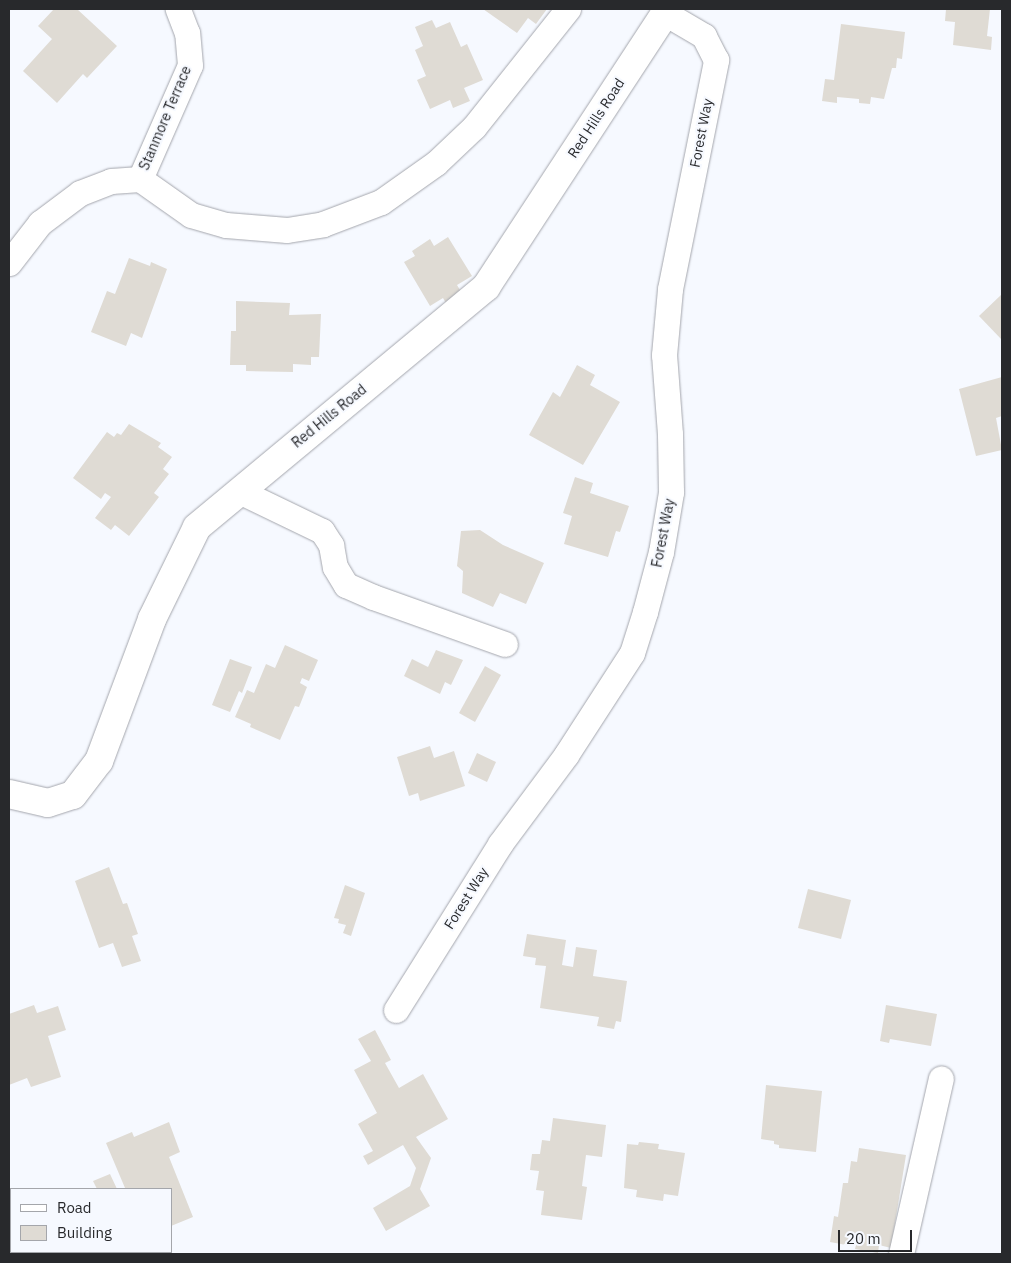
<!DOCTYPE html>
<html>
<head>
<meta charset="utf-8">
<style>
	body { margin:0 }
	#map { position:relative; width:1011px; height:1263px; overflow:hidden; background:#f6f9ff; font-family:"IBM Plex Sans",sans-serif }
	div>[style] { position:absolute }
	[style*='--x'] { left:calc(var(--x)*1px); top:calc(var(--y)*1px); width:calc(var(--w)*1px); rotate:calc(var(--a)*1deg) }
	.building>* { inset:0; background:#dfdbd4 }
	.roads { filter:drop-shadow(0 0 1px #a4a6ad) drop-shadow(0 0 1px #a4a6ad) }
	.street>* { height:25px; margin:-12.5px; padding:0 12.5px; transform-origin:12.5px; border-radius:12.5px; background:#fff }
	.secondary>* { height:28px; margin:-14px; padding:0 14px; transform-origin:14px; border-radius:14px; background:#fff }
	span { translate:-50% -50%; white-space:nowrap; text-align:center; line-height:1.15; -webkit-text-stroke:4px #f6f9ff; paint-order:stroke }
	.street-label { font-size:14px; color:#28292c }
	.frame { position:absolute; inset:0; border:10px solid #28292c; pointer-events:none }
	.legend { position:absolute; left:10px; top:1188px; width:162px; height:65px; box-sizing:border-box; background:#f6f9ff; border:1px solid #a4a6ab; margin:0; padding:6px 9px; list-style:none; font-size:15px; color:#28292c }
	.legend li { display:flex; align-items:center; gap:10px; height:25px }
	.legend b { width:25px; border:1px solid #a4a6ab }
	.scale { position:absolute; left:838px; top:1230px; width:74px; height:22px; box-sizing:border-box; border:2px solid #28292c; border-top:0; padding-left:6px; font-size:15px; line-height:18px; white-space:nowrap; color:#28292c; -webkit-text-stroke:4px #f6f9ff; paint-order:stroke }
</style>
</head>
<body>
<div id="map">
	<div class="building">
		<i style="clip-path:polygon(54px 9px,77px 9px,117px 46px,87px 78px,83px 74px,57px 103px,23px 71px,52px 39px,38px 26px)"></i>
		<i style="clip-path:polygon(483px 9px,547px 9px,536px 24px,528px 18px,517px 33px)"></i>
		<i style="clip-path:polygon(946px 9px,990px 9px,987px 36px,992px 37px,991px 50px,953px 45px,955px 22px,945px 21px)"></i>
		<i style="clip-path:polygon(432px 20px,436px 28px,450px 22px,461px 47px,467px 44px,483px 80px,464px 88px,470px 101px,453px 108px,450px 100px,430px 109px,417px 80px,426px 76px,415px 50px,423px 46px,415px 27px)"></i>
		<i style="clip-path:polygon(841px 24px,905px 32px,902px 59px,897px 58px,896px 68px,892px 68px,884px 99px,871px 97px,870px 104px,859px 103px,859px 99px,837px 97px,837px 103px,822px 101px,825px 79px,834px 80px)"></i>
		<i style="clip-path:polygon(448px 237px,472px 276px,457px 285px,463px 295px,447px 305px,443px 298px,430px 306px,404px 262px,415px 256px,412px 251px,430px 239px,434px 246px)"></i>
		<i style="clip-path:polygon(129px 258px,150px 266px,151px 262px,167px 269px,142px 338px,131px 333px,126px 346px,91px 332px,107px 291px,115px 294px)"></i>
		<i style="clip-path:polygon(1002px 294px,1002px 340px,979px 316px)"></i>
		<i style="clip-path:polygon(236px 301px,290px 303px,289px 315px,321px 314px,319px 357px,311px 357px,311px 365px,293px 364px,293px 372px,246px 371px,246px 365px,230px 365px,231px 331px,236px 331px)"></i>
		<i style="clip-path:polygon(577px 365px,595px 375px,590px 385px,620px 402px,583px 465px,529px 435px,553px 392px,560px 397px)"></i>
		<i style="clip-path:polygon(1002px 377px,1002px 416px,996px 418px,1002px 450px,976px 456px,959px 389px)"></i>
		<i style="clip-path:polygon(129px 424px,161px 443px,158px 447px,172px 457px,163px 469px,169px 474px,154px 493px,159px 497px,129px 536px,115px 525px,111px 530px,95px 518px,111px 497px,105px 493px,101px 499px,73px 478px,107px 432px,114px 437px,117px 433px,121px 435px)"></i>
		<i style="clip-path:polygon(575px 477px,593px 483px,590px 493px,629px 506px,620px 532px,616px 531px,608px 557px,564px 544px,572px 516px,563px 513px)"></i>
		<i style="clip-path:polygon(480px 530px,503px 545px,544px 563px,526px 604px,500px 593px,493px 607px,462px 593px,463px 571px,457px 566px,461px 531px)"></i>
		<i style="clip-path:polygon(285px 645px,318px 660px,309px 681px,302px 678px,300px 683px,307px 687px,299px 707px,295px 706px,280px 740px,250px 727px,251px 724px,235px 717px,247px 690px,254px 693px,266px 664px,275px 668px)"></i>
		<i style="clip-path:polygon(436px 650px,463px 660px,451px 685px,445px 682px,440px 694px,404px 676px,412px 659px,428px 667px)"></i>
		<i style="clip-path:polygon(230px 659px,252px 667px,242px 693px,239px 691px,230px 712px,212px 705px)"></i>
		<i style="clip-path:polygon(485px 666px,501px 675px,475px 722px,459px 713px)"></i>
		<i style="clip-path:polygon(430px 746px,434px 758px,454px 751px,465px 786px,420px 801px,418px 793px,409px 796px,397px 757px)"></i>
		<i style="clip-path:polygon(477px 753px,496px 762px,487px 782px,468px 773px)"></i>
		<i style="clip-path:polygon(109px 867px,123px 904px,127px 903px,138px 934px,132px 936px,141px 961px,122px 967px,113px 943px,99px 948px,75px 881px)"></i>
		<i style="clip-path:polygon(345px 885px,365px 893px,351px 936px,343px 933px,346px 925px,338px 923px,339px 919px,334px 918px)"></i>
		<i style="clip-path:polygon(808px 889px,851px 900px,841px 939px,798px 928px)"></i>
		<i style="clip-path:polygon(527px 934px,566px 940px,562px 965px,573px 967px,576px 947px,597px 950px,593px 976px,627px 981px,621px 1022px,616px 1021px,614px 1029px,597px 1026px,599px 1017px,540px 1008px,546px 966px,535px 965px,536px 958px,523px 956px)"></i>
		<i style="clip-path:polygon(34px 1005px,37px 1013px,58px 1006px,66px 1030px,48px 1036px,61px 1077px,31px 1087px,27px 1078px,9px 1085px,9px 1014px)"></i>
		<i style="clip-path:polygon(886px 1005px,937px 1014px,931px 1046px,890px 1039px,889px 1043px,880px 1041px)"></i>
		<i style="clip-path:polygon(375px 1030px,391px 1060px,385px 1063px,399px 1088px,423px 1074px,448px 1119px,416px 1137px,431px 1158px,420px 1189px,430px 1206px,386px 1231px,373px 1208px,410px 1186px,416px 1168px,403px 1145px,368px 1165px,363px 1156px,373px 1151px,358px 1124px,377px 1113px,354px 1070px,371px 1061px,358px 1039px)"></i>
		<i style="clip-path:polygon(766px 1085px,822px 1091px,816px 1152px,779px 1148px,779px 1145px,774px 1144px,774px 1141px,761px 1139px)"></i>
		<i style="clip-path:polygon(553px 1118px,606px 1125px,602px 1157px,586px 1155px,582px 1186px,587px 1187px,582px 1220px,541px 1215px,544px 1191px,536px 1190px,539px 1171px,530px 1170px,532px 1154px,540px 1154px,542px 1140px,550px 1141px)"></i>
		<i style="clip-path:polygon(169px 1122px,180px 1152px,169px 1157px,193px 1217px,171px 1226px,171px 1189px,122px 1189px,125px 1188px,106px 1143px,132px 1132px,134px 1137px)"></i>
		<i style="clip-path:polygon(639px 1142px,659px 1144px,658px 1149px,685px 1153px,678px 1196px,664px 1194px,663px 1201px,636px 1197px,637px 1190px,624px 1188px,627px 1144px,638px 1145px)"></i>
		<i style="clip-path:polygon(859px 1148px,906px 1155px,891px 1248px,879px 1245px,878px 1253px,855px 1249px,857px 1241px,853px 1241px,852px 1246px,830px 1242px,834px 1216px,838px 1217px,843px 1183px,848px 1183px,851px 1161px,857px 1162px)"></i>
		<i style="clip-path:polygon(110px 1174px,117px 1189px,97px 1189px,93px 1181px)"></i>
	</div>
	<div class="roads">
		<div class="street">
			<i style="--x:140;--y:179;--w:62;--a:35.2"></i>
			<i style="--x:191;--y:215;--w:36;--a:16"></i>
			<i style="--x:226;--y:225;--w:61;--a:4.7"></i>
			<i style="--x:287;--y:230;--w:36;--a:-9"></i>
			<i style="--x:323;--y:224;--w:62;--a:-20.8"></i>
			<i style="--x:381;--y:202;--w:67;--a:-35.3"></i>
			<i style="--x:436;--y:163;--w:52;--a:-43.5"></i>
			<i style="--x:474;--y:127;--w:151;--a:-51.5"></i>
			<i style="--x:140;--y:179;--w:124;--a:-66.3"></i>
			<i style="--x:190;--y:65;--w:32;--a:-95"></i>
			<i style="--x:187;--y:33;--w:26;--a:-111"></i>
			<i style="--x:9;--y:263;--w:51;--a:-52.2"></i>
			<i style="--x:40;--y:223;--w:50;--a:-36.9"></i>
			<i style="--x:80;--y:193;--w:33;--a:-21"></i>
			<i style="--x:111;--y:181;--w:29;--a:-4"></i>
			<i style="--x:239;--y:491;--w:92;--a:25.7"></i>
			<i style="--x:322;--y:531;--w:17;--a:57"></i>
			<i style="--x:331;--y:545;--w:22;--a:80"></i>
			<i style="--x:335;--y:567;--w:21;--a:59"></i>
			<i style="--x:346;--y:585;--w:30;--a:24"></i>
			<i style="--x:373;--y:597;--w:140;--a:19.6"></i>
			<i style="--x:396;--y:1010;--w:196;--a:-57.9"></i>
			<i style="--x:500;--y:844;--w:111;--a:-53.4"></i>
			<i style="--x:566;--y:755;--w:121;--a:-57.1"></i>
			<i style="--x:632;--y:653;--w:43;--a:-72.4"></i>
			<i style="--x:645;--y:612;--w:62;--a:-75.1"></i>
			<i style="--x:661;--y:552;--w:61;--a:-80.5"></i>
			<i style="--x:671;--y:492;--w:58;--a:-91"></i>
			<i style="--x:670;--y:434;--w:79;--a:-94.3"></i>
			<i style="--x:664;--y:355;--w:66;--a:-84.8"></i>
			<i style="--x:670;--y:289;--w:234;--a:-78.6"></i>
			<i style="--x:716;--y:60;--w:27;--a:-117"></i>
			<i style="--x:704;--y:36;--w:45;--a:-149.5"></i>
			<i style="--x:9;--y:1231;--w:3;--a:45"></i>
			<i style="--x:33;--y:1252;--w:4;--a:34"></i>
			<i style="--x:901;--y:1254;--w:180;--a:-77.2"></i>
		</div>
		<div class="secondary">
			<i style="--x:9;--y:794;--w:40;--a:13"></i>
			<i style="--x:48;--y:803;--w:26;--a:-18"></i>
			<i style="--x:73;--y:795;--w:43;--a:-52.6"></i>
			<i style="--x:99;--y:761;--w:152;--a:-69.5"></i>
			<i style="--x:152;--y:619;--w:102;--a:-63.9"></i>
			<i style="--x:197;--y:527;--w:376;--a:-39.7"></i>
			<i style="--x:486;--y:287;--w:332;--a:-56.8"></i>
		</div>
	</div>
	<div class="street-label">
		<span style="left:165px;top:118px;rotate:-67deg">Stanmore Terrace</span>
		<span style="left:596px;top:118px;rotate:-57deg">Red Hills Road</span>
		<span style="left:701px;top:133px;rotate:-79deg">Forest Way</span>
		<span style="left:329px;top:416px;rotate:-39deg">Red Hills Road</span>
		<span style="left:663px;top:533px;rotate:-79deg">Forest Way</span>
		<span style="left:466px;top:898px;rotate:-58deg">Forest Way</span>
	</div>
	<div class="frame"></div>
	<ul class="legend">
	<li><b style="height:6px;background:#fff"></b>Road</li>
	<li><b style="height:14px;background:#dfdbd4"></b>Building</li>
	</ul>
	<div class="scale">20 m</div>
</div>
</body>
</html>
